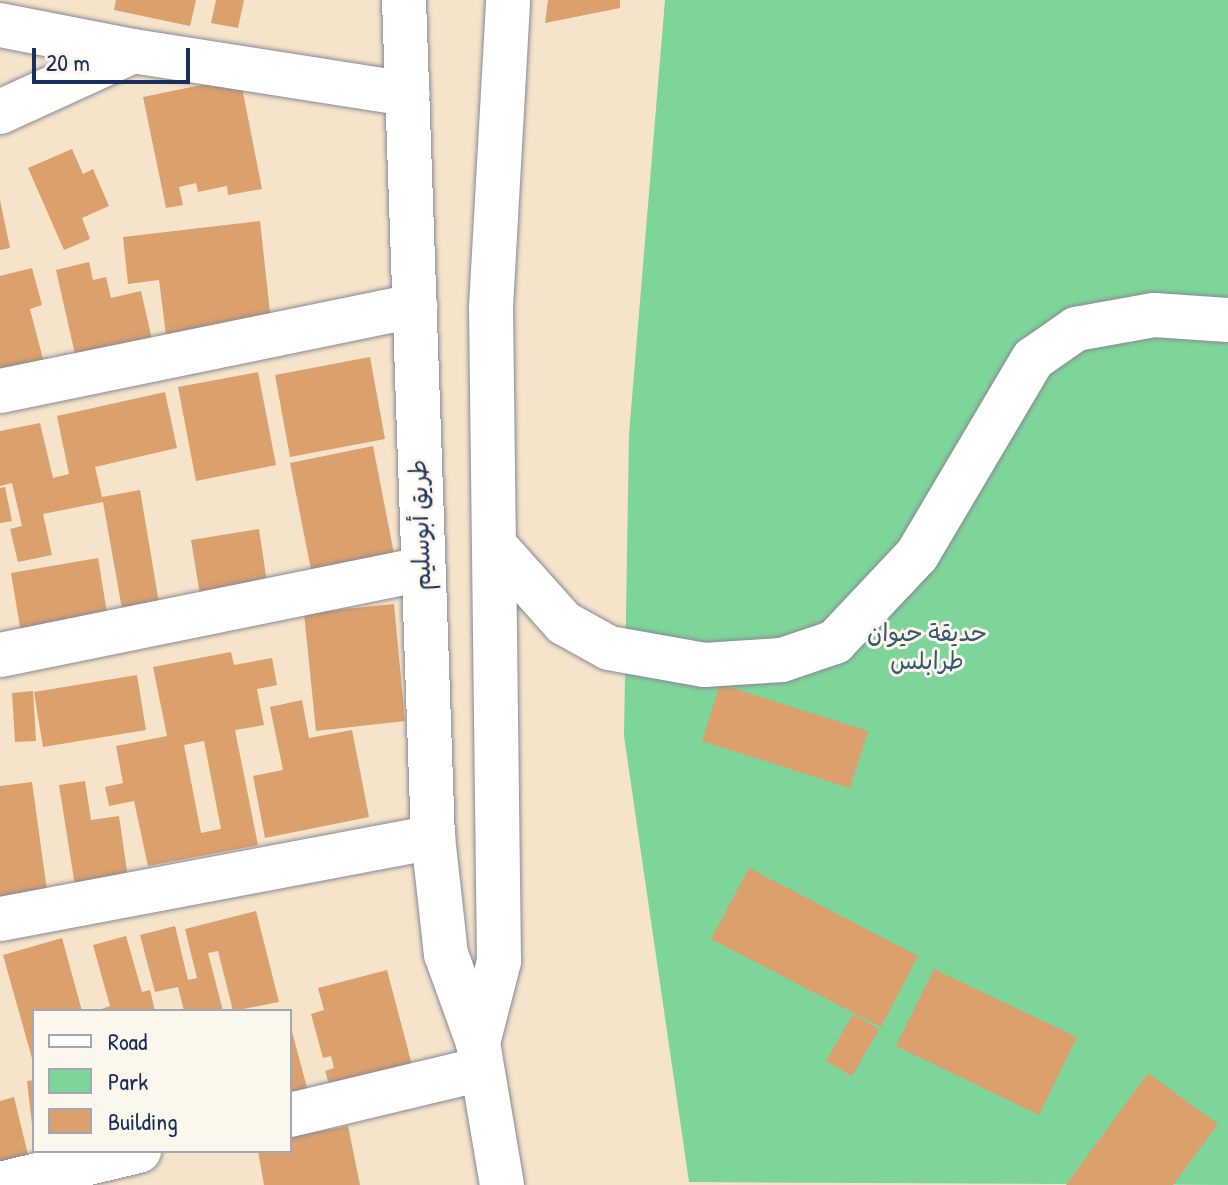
<!DOCTYPE html>
<html>
<head>
<meta charset="utf-8">
<style>
	body { margin:0 }
	#map { position:relative; width:1228px; height:1185px; overflow:hidden; background:#f5e3ca; font-family:"Patrick Hand","Playpen Sans Arabic",sans-serif }
	div>[style] { position:absolute }
	[style*='--x'] { left:calc(var(--x)*1px); top:calc(var(--y)*1px); width:calc(var(--w)*1px); rotate:calc(var(--a)*1deg) }
	.green>* { inset:0; background:#7ed59a }
	.building>* { inset:0; background:#dba06c }
	.roads { filter:drop-shadow(0 0 2px #888994) drop-shadow(0 0 2px #888994) }
	.minor>* { height:44px; margin:-22px; padding:0 22px; transform-origin:22px; border-radius:22px; background:#fff }
	.major>* { height:44px; margin:-22px; padding:0 22px; transform-origin:22px; border-radius:22px; background:#fff }
	span { translate:-50% -50%; white-space:nowrap; text-align:center; line-height:1.15; -webkit-text-stroke:6px #fbf7ec; paint-order:stroke }
	.street-label { font-size:24px; color:#1b2f5e }
	.park-label { font-size:24px; color:#34586d }
	.legend { position:absolute; left:32px; top:1009px; width:260px; height:144px; box-sizing:border-box; background:#fbf7ec; border:2px solid #a1a7b3; margin:0; padding:10px 14px; list-style:none; font-size:24px; color:#1b2f5e }
	.legend li { display:flex; align-items:center; gap:16px; height:40px }
	.legend b { width:40px; border:2px solid #a1a7b3 }
	.scale { position:absolute; left:32px; top:48px; width:158px; height:36px; box-sizing:border-box; border:4px solid #1b2f5e; border-top:0; padding-left:10px; font-size:24px; line-height:28px; white-space:nowrap; color:#1b2f5e; -webkit-text-stroke:6px #fbf7ec; paint-order:stroke }
</style>
</head>
<body>
<div id="map">
	<div class="green">
		<i style="clip-path:polygon(665px 0,1228px 0,1228px 1185px,689px 1182px,624px 736px,629px 434px)"></i>
	</div>
	<div class="building">
		<i style="clip-path:polygon(116px 0,196px 0,190px 26px,114px 10px)"></i>
		<i style="clip-path:polygon(216px 0,244px 0,238px 28px,211px 23px)"></i>
		<i style="clip-path:polygon(548px 0,620px 0,620px 8px,545px 23px)"></i>
		<i style="clip-path:polygon(240px 77px,262px 189px,228px 195px,227px 186px,198px 192px,196px 183px,179px 187px,183px 205px,166px 208px,143px 97px)"></i>
		<i style="clip-path:polygon(72px 149px,83px 174px,93px 169px,109px 206px,82px 218px,90px 239px,64px 250px,28px 168px)"></i>
		<i style="clip-path:polygon(0 200px,10px 248px,0 250px)"></i>
		<i style="clip-path:polygon(260px 221px,272px 331px,167px 343px,159px 280px,128px 284px,123px 237px)"></i>
		<i style="clip-path:polygon(89px 262px,93px 280px,106px 277px,111px 298px,141px 291px,153px 344px,77px 363px,56px 270px)"></i>
		<i style="clip-path:polygon(32px 268px,42px 305px,30px 309px,44px 363px,0 374px,0 276px)"></i>
		<i style="clip-path:polygon(370px 357px,385px 439px,290px 457px,275px 375px)"></i>
		<i style="clip-path:polygon(258px 372px,276px 465px,196px 481px,178px 387px)"></i>
		<i style="clip-path:polygon(165px 392px,177px 448px,95px 467px,102px 497px,140px 490px,159px 603px,122px 609px,103px 502px,43px 514px,52px 555px,18px 562px,10px 529px,22px 526px,12px 483px,0 486px,0 431px,40px 423px,53px 478px,69px 474px,57px 416px)"></i>
		<i style="clip-path:polygon(373px 446px,396px 564px,313px 580px,290px 463px)"></i>
		<i style="clip-path:polygon(5px 487px,12px 521px,0 523px,0 488px)"></i>
		<i style="clip-path:polygon(259px 529px,269px 596px,202px 607px,191px 540px)"></i>
		<i style="clip-path:polygon(98px 558px,108px 619px,21px 633px,11px 573px)"></i>
		<i style="clip-path:polygon(394px 604px,405px 721px,316px 731px,304px 613px)"></i>
		<i style="clip-path:polygon(evenodd,231px 652px,234px 665px,272px 658px,277px 685px,257px 689px,264px 725px,235px 730px,258px 845px,148px 866px,134px 801px,109px 806px,105px 787px,123px 783px,116px 746px,167px 736px,153px 667px,231px 652px,204px 741px,221px 829px,201px 833px,184px 745px,204px 741px)"></i>
		<i style="clip-path:polygon(137px 675px,146px 730px,43px 747px,34px 692px)"></i>
		<i style="clip-path:polygon(720px 684px,868px 731px,850px 788px,702px 741px)"></i>
		<i style="clip-path:polygon(33px 691px,36px 741px,15px 742px,12px 693px)"></i>
		<i style="clip-path:polygon(302px 700px,309px 738px,352px 730px,369px 817px,265px 838px,253px 776px,283px 770px,270px 707px)"></i>
		<i style="clip-path:polygon(85px 781px,91px 820px,119px 816px,128px 878px,75px 886px,59px 785px)"></i>
		<i style="clip-path:polygon(32px 782px,47px 891px,0 898px,0 786px)"></i>
		<i style="clip-path:polygon(749px 868px,918px 956px,881px 1027px,711px 939px)"></i>
		<i style="clip-path:polygon(256px 911px,279px 1002px,233px 1011px,218px 951px,208px 953px,223px 1011px,184px 1011px,178px 987px,155px 992px,140px 935px,175px 926px,188px 980px,197px 978px,185px 929px)"></i>
		<i style="clip-path:polygon(126px 936px,142px 992px,150px 990px,155px 1011px,96px 1011px,110px 1006px,93px 945px)"></i>
		<i style="clip-path:polygon(62px 938px,82px 1011px,34px 1011px,33px 1062px,3px 955px)"></i>
		<i style="clip-path:polygon(934px 969px,1077px 1037px,1039px 1115px,896px 1046px)"></i>
		<i style="clip-path:polygon(387px 970px,412px 1065px,330px 1087px,325px 1071px,334px 1068px,331px 1056px,323px 1058px,311px 1014px,324px 1010px,318px 988px)"></i>
		<i style="clip-path:polygon(853px 1014px,879px 1029px,852px 1076px,826px 1061px)"></i>
		<i style="clip-path:polygon(290px 1024px,310px 1099px,290px 1104px)"></i>
		<i style="clip-path:polygon(1148px 1073px,1218px 1124px,1173px 1185px,1066px 1185px)"></i>
		<i style="clip-path:polygon(34px 1080px,34px 1124px,32px 1124px,27px 1081px)"></i>
		<i style="clip-path:polygon(14px 1097px,29px 1159px,0 1166px,0 1101px)"></i>
		<i style="clip-path:polygon(348px 1126px,360px 1185px,264px 1185px,258px 1151px,290px 1151px,290px 1137px)"></i>
	</div>
	<div class="roads">
		<div class="minor">
			<i style="--x:0;--y:25;--w:136;--a:11.1"></i>
			<i style="--x:0;--y:112;--w:146;--a:-24.6"></i>
			<i style="--x:133;--y:51;--w:278;--a:8.9"></i>
			<i style="--x:0;--y:391;--w:424;--a:-11.6"></i>
			<i style="--x:494;--y:545;--w:105;--a:48.1"></i>
			<i style="--x:564;--y:623;--w:51;--a:29.1"></i>
			<i style="--x:609;--y:648;--w:97;--a:10.1"></i>
			<i style="--x:704;--y:665;--w:78;--a:-3.7"></i>
			<i style="--x:782;--y:660;--w:56;--a:-18.8"></i>
			<i style="--x:835;--y:642;--w:120;--a:-46.7"></i>
			<i style="--x:917;--y:555;--w:228;--a:-59.4"></i>
			<i style="--x:1033;--y:359;--w:52;--a:-34.9"></i>
			<i style="--x:1076;--y:329;--w:79;--a:-10.2"></i>
			<i style="--x:1154;--y:315;--w:74;--a:3.9"></i>
			<i style="--x:0;--y:655;--w:430;--a:-11.5"></i>
			<i style="--x:0;--y:919;--w:441;--a:-10.7"></i>
			<i style="--x:290;--y:1115;--w:196;--a:-13.5"></i>
			<i style="--x:0;--y:1184;--w:143;--a:-13.4"></i>
		</div>
		<div class="major">
			<i style="--x:404;--y:0;--w:838;--a:88.02"></i>
			<i style="--x:433;--y:837;--w:118;--a:83.7"></i>
			<i style="--x:446;--y:954;--w:95;--a:70.2"></i>
			<i style="--x:478;--y:1043;--w:144;--a:80.4"></i>
			<i style="--x:478;--y:1043;--w:85;--a:-75.6"></i>
			<i style="--x:499;--y:961;--w:654;--a:-90.7"></i>
			<i style="--x:491;--y:307;--w:307;--a:-86.8"></i>
		</div>
	</div>
	<div class="street-label">
		<span style="left:420px;top:525px;rotate:-92deg">طريق أبوسليم</span>
	</div>
	<div class="park-label">
		<span style="left:927px;top:647px">حديقة حيوان<br>طرابلس</span>
	</div>
	<ul class="legend">
	<li><b style="height:10px;background:#fff"></b>Road</li>
	<li><b style="height:22px;background:#7ed59a"></b>Park</li>
	<li><b style="height:22px;background:#dba06c"></b>Building</li>
	</ul>
	<div class="scale">20 m</div>
</div>
</body>
</html>
